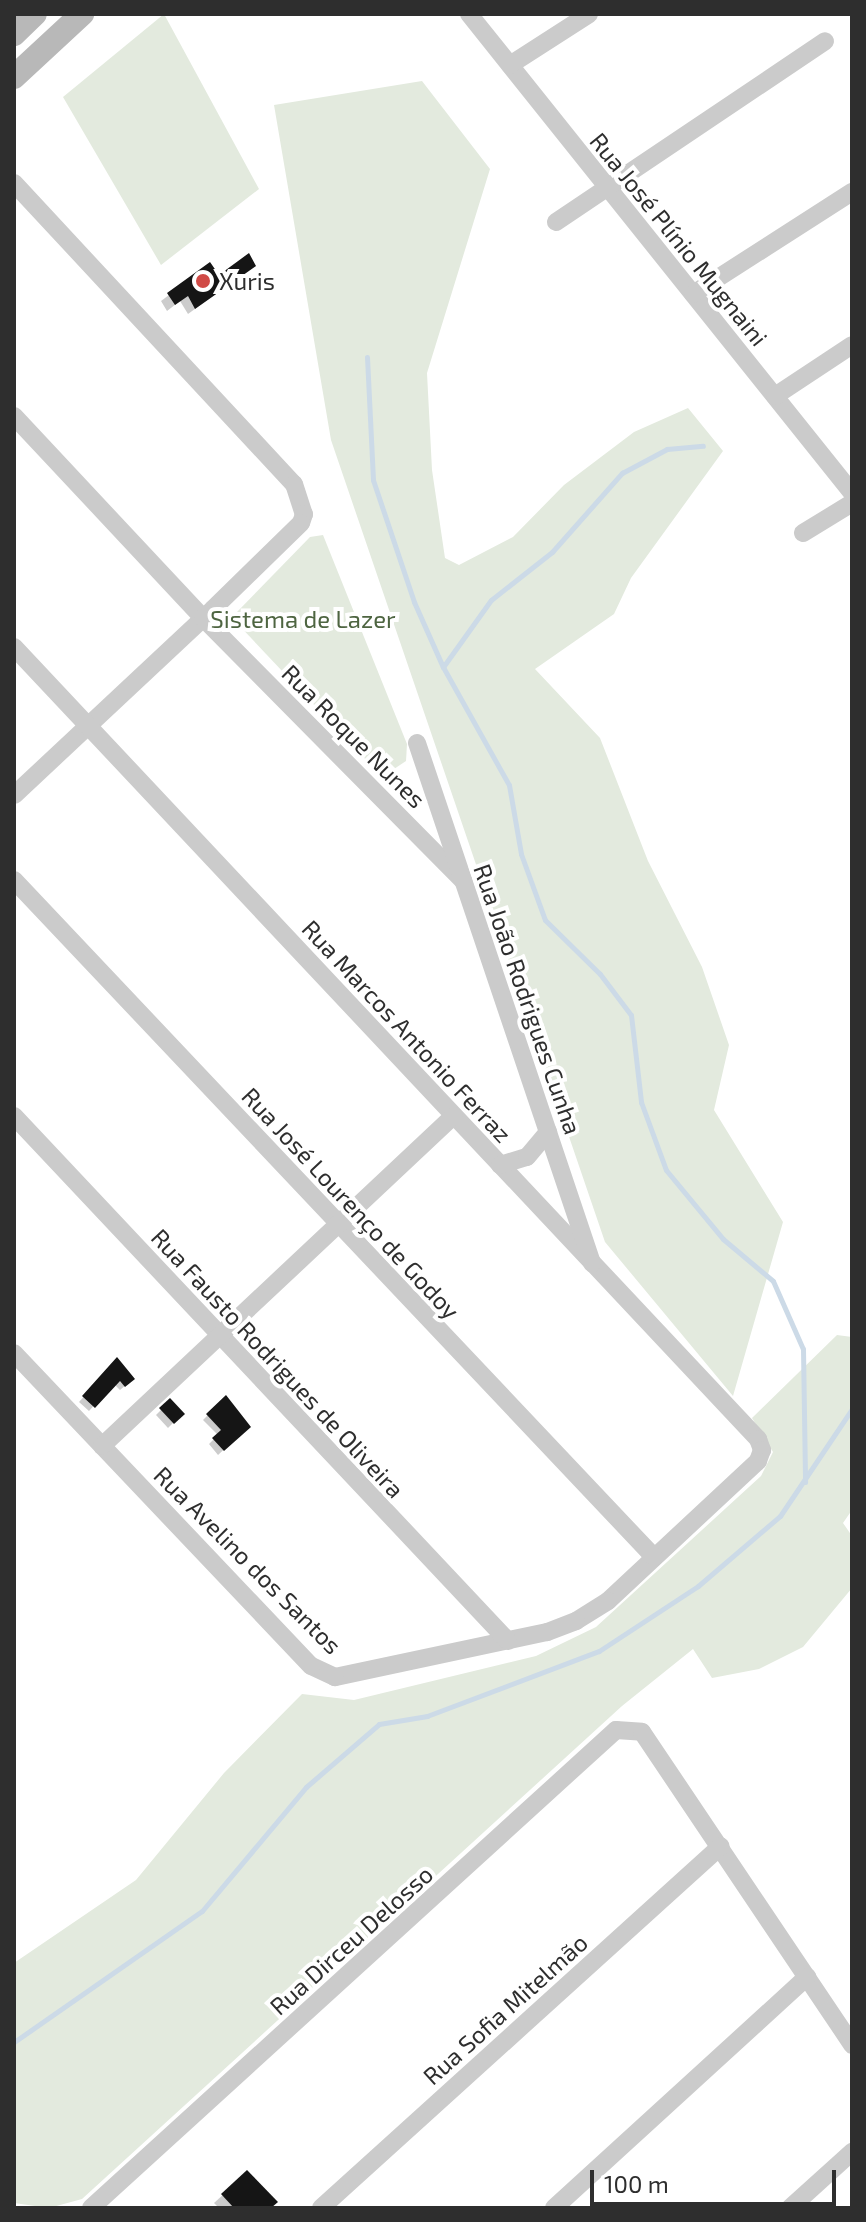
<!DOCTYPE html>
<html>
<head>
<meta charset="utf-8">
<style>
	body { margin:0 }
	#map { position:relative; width:866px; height:2222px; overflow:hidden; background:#fff; font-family:"Exo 2",sans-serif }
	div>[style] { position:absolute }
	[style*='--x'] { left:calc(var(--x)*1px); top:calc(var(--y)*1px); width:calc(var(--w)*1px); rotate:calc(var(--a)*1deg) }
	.green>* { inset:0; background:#e3eade }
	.shadow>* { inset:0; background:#0003 }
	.stream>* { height:5px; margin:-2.5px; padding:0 2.5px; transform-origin:2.5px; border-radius:2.5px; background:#ccdae7 }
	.building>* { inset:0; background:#151515 }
	.street>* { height:18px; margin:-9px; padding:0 9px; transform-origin:9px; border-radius:9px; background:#cbcbcb }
	.secondary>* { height:24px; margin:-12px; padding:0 12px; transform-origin:12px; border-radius:12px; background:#b8b8b8 }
	.dots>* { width:22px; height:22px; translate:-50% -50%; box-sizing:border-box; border:4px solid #fff; border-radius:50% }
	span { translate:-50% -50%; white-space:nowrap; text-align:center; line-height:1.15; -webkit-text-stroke:8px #fff; paint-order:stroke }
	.street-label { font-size:24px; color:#2e2e2e }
	.poi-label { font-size:24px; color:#2e2e2e }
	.left { translate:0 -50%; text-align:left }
	.park-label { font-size:24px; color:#4e6541 }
	.frame { position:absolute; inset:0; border:16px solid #2e2e2e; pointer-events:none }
	.scale { position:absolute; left:590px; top:2170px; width:246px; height:36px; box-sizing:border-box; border:4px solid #2e2e2e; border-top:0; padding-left:10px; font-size:24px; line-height:28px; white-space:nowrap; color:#2e2e2e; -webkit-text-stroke:6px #fff; paint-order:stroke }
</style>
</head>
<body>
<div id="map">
	<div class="green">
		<i style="clip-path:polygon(164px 14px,259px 189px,161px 265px,63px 97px)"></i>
		<i style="clip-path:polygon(422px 81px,490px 169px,427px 373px,432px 470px,445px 558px,459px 565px,513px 537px,564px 485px,634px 432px,688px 408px,723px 451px,631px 578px,614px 614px,535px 669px,600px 738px,648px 861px,702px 967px,729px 1045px,714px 1110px,783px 1222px,733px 1396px,605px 1242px,331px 440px,274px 105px)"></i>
		<i style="clip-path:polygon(323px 535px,407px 744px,406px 761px,394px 769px,383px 771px,368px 762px,235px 621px,236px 613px,310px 537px)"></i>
		<i style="clip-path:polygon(837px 1335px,852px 1337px,852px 1510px,843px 1523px,852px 1536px,852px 1588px,803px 1647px,759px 1669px,712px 1678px,693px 1649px,622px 1706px,82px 2199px,49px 2208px,14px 2203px,14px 1963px,136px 1880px,224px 1773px,302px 1694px,354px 1700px,536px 1656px,596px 1627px,761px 1476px,773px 1452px,752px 1418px)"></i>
	</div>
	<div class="shadow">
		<i style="clip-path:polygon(209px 265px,218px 278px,254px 266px,188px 314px,180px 301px,167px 311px,161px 301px)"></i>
		<i style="clip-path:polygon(117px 1360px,133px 1379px,120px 1390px,114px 1384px,89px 1411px,79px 1402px)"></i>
		<i style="clip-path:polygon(225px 1398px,248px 1427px,218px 1455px,209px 1444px,218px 1435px,203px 1420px)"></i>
		<i style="clip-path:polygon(170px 1401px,182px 1414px,168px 1428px,156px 1415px)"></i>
		<i style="clip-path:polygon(247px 2173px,269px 2208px,219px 2208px,214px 2203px)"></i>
	</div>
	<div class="stream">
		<i style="--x:367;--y:357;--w:123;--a:87.2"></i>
		<i style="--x:373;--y:480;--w:129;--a:71.4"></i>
		<i style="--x:414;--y:602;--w:71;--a:66"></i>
		<i style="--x:443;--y:667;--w:135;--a:60.8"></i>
		<i style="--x:509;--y:785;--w:70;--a:80.1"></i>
		<i style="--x:521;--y:854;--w:70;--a:70"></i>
		<i style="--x:545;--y:920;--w:77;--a:44.5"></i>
		<i style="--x:600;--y:974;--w:51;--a:52.9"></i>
		<i style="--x:631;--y:1015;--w:88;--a:83.4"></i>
		<i style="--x:641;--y:1102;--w:72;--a:69.8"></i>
		<i style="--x:666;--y:1170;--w:89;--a:50.4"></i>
		<i style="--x:723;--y:1239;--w:65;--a:40"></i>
		<i style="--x:773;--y:1281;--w:74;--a:66.2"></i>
		<i style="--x:803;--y:1349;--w:133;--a:89.1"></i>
		<i style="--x:443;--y:667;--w:82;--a:-54.4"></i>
		<i style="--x:491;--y:600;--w:78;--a:-38.2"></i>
		<i style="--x:552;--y:552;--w:106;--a:-48.5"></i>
		<i style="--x:622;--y:473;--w:51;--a:-28.1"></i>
		<i style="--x:667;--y:449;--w:36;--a:-5"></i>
		<i style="--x:14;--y:2042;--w:229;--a:-34.9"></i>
		<i style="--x:202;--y:1911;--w:162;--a:-50"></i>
		<i style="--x:306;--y:1787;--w:96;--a:-40.8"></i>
		<i style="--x:379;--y:1724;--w:49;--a:-9.5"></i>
		<i style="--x:427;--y:1716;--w:184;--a:-20.7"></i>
		<i style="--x:599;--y:1651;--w:118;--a:-33.3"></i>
		<i style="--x:698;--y:1586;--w:108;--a:-40.5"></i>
		<i style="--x:780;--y:1516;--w:129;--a:-56.1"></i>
	</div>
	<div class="building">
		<i style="clip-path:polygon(249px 253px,256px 266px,195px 309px,188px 296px,175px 305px,167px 293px,210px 262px,219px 275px)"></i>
		<i style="clip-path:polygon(117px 1357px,135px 1379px,125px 1387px,120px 1381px,95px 1408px,82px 1396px)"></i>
		<i style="clip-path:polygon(226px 1395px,251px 1427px,224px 1451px,212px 1438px,221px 1430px,206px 1414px)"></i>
		<i style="clip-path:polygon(170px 1398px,185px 1414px,174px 1424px,159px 1408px)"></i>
		<i style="clip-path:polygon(247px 2170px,278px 2202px,271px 2208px,234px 2208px,221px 2194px)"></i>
	</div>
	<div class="street">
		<i style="--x:469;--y:14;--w:613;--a:51.35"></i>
		<i style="--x:510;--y:65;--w:94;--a:-32.8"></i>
		<i style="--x:14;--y:183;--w:411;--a:47.1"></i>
		<i style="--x:294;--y:484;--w:32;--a:72"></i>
		<i style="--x:304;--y:514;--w:9;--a:108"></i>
		<i style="--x:301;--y:523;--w:123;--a:135.7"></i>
		<i style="--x:213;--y:609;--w:272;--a:136.9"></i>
		<i style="--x:556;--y:222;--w:324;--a:-33.9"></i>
		<i style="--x:693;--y:294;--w:189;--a:-32.7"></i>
		<i style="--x:775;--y:396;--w:92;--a:-33.5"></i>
		<i style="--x:14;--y:416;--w:277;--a:46.9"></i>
		<i style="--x:203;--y:618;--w:370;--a:45.3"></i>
		<i style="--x:803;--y:533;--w:57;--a:-31.5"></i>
		<i style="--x:14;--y:647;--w:1087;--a:46.79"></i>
		<i style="--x:758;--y:1439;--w:12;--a:70"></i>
		<i style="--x:762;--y:1450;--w:12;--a:110"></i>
		<i style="--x:758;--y:1461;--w:205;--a:137"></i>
		<i style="--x:608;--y:1601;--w:38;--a:148"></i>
		<i style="--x:576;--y:1621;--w:31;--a:159"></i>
		<i style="--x:547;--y:1632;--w:217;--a:168"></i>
		<i style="--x:335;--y:1677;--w:26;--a:-155"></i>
		<i style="--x:311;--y:1666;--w:431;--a:-133.5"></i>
		<i style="--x:417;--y:743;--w:549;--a:71.4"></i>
		<i style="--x:14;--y:880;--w:932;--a:46.61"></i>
		<i style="--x:14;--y:1116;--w:721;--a:46.74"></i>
		<i style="--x:500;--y:1165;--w:28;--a:-17"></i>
		<i style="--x:527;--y:1157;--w:33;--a:-50"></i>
		<i style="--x:102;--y:1446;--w:482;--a:-43.2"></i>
		<i style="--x:91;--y:2208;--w:710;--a:-42.32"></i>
		<i style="--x:616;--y:1730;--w:26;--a:4"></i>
		<i style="--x:642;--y:1732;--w:377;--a:56.1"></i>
		<i style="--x:321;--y:2208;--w:539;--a:-42.15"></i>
		<i style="--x:554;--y:2208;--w:343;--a:-42.4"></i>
		<i style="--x:790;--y:2208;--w:84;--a:-42.1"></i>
	</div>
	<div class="secondary">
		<i style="--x:14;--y:34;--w:29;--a:-44"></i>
		<i style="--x:14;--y:77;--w:93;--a:-42.8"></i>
	</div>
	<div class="dots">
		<i style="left:203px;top:281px;background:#d04a46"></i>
	</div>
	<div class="street-label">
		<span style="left:679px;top:239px;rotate:51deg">Rua José Plínio Mugnaini</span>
		<span style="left:354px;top:736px;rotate:45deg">Rua Roque Nunes</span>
		<span style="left:528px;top:999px;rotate:71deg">Rua João Rodrigues Cunha</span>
		<span style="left:407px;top:1031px;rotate:47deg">Rua Marcos Antonio Ferraz</span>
		<span style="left:351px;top:1203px;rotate:47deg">Rua José Lourenço de Godoy</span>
		<span style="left:278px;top:1363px;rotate:47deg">Rua Fausto Rodrigues de Oliveira</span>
		<span style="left:248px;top:1560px;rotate:45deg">Rua Avelino dos Santos</span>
		<span style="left:351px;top:1940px;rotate:-42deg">Rua Dirceu Delosso</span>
		<span style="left:505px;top:2009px;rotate:-42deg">Rua Sofia Mitelmão</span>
	</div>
	<div class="poi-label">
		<span class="left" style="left:219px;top:281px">Xuris</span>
	</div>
	<div class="park-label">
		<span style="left:303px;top:619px">Sistema de Lazer</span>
	</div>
	<div class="frame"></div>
	<div class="scale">100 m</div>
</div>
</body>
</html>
